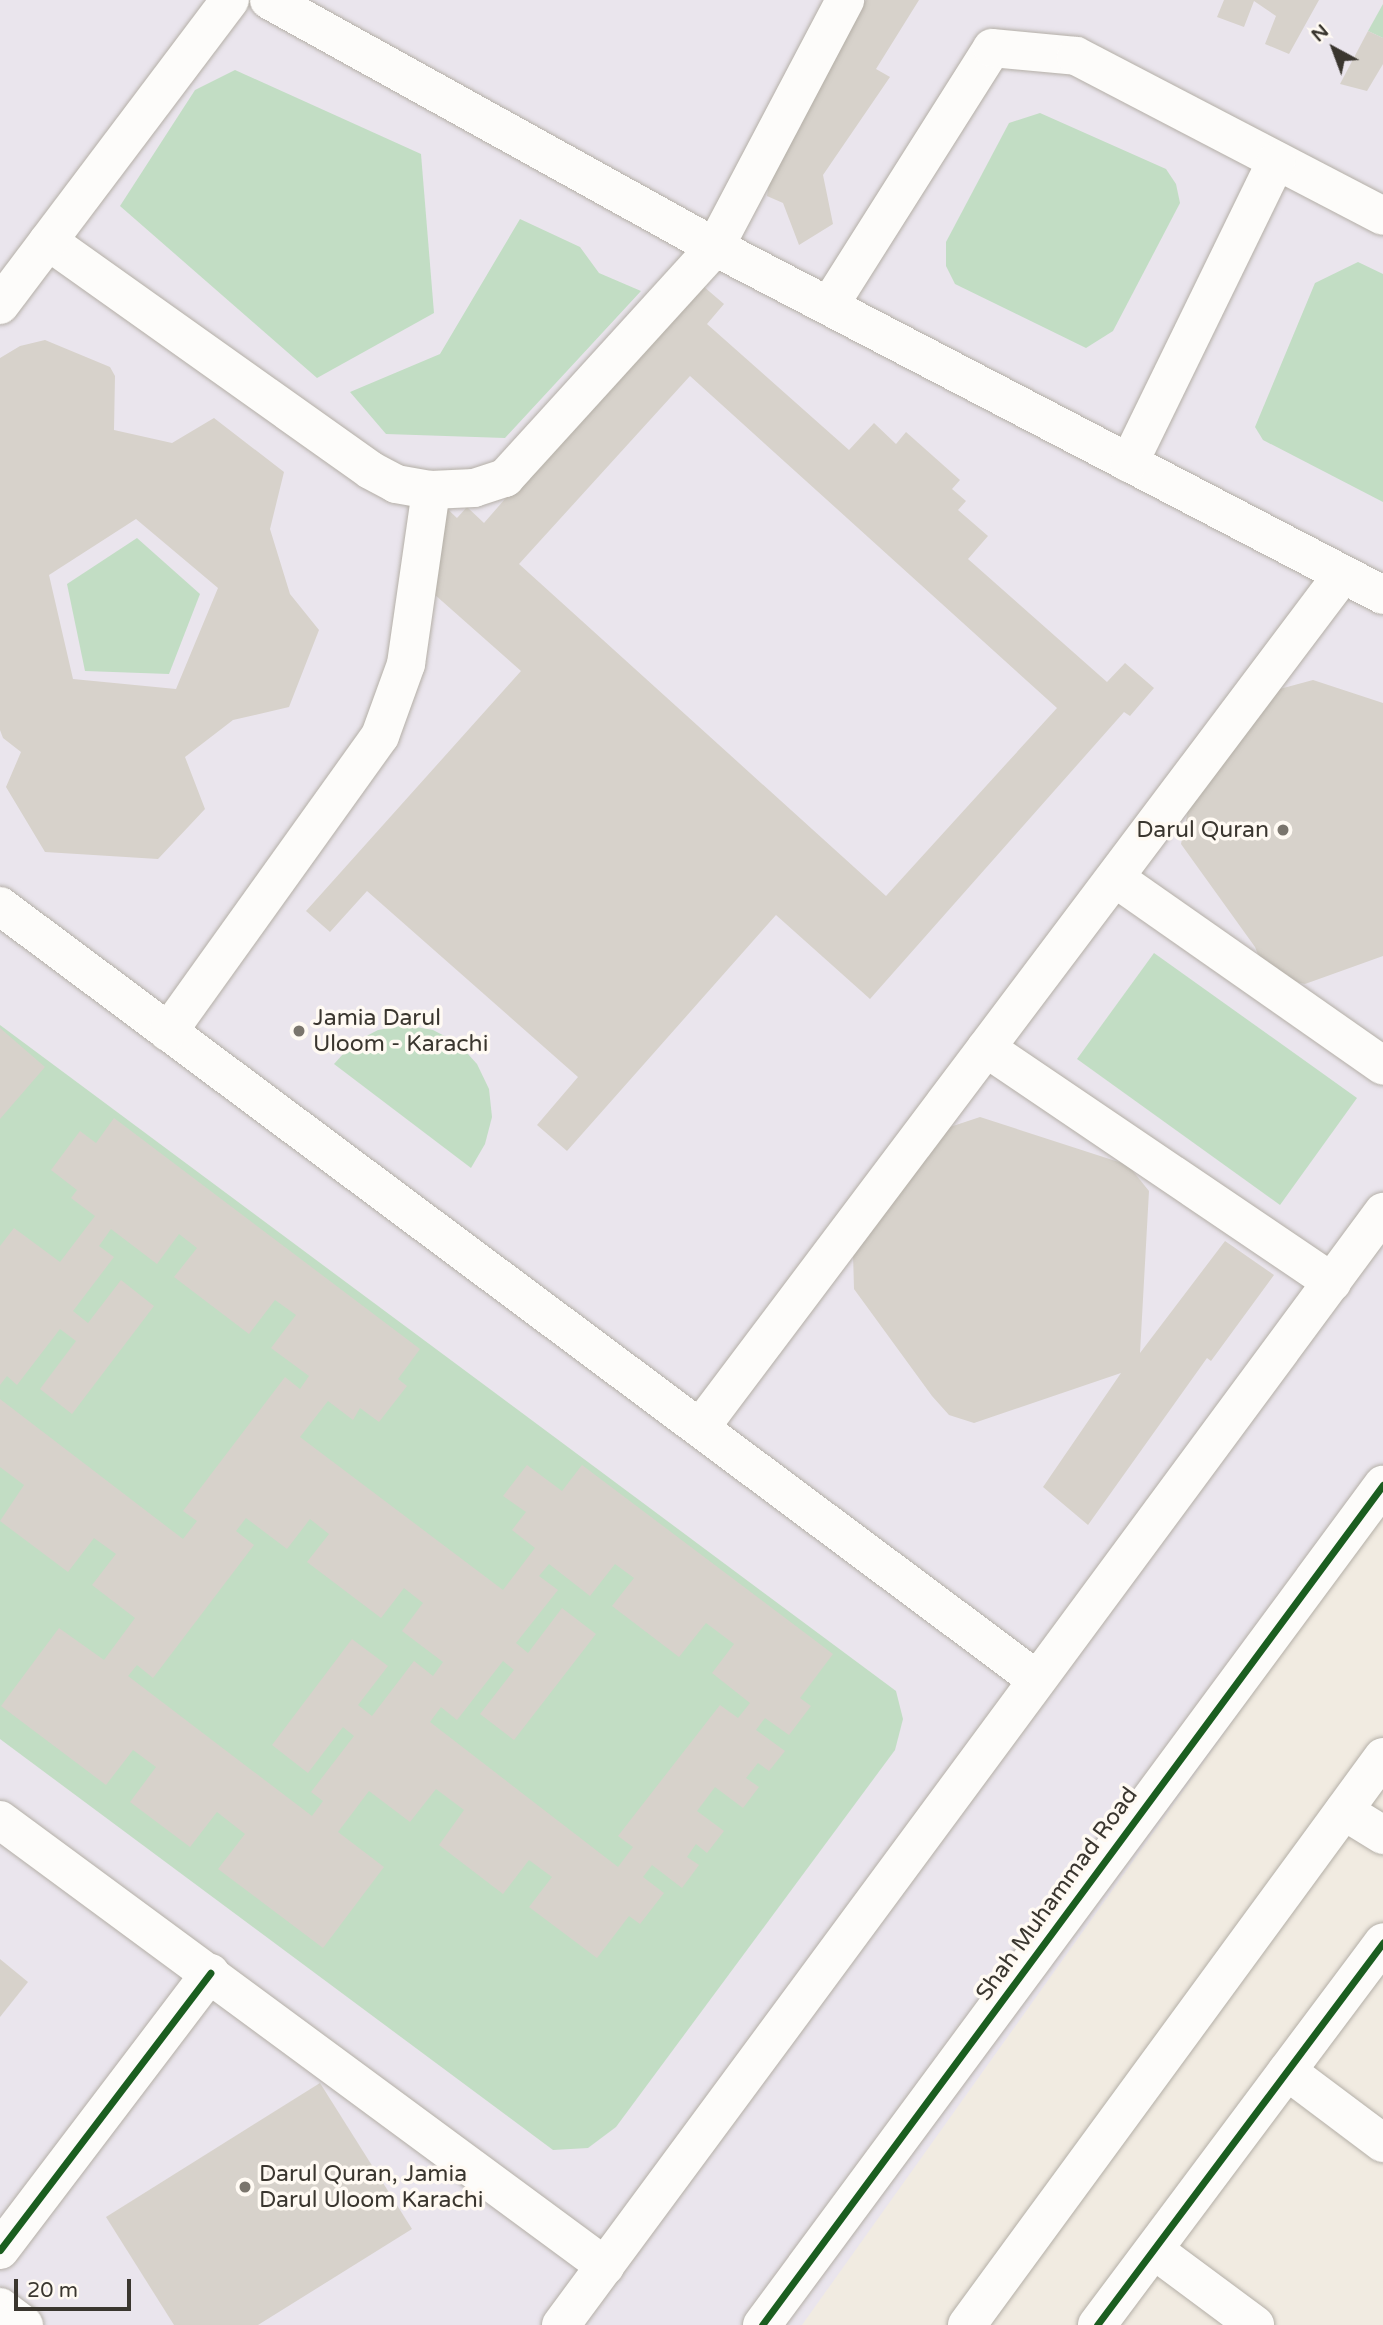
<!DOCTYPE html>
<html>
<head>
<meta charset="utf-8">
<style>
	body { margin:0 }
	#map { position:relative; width:1383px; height:2325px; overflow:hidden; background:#f1ebe1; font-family:"Varela Round",sans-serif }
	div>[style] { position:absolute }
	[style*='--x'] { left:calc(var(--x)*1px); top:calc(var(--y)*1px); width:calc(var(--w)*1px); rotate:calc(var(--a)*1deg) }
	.industrial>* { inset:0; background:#eae5ed }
	.green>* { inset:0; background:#c2ddc4 }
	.building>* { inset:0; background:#d7d2cb }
	.roads { filter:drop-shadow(0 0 2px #b4afa7) drop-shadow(0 0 2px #b4afa7) }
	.minor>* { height:38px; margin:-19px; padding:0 19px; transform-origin:19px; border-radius:19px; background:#fdfcfa }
	.cycleway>* { height:7px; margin:-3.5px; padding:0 3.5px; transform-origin:3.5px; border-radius:3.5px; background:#1b5e20 }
	.dots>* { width:19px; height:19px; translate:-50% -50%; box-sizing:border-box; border:4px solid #fffaf3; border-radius:50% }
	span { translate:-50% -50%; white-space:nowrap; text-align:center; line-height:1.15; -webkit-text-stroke:7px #fffaf3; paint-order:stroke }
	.poi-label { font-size:23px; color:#3a362f }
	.right { translate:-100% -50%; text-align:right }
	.left { translate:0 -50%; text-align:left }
	.street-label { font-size:23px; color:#3a362f }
	.north { position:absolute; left:1299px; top:14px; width:70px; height:70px; -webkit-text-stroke:5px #fffaf3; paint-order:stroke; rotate:319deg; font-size:19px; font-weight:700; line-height:28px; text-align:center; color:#3a362f }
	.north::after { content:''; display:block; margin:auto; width:24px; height:32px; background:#3a362f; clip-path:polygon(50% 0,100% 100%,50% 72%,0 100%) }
	.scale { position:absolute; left:14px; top:2279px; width:117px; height:32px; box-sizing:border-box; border:4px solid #3a362f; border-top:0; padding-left:9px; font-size:21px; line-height:24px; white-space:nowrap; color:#3a362f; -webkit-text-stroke:5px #fffaf3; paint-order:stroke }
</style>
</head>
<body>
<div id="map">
	<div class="industrial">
		<i style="clip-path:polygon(0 0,1383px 0,1383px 1511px,802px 2325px,0 2325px)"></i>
	</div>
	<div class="green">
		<i style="clip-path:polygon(1383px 4px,1383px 38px,1368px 31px)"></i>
		<i style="clip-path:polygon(235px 70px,421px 154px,434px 313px,317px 378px,120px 206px,195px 90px)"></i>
		<i style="clip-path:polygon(1040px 113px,1166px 169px,1176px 184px,1180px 203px,1113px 331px,1086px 348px,955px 284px,946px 266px,946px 242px,1009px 123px)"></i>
		<i style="clip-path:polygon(520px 219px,580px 247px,599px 273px,641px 291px,505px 438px,386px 434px,350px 392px,440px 354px)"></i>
		<i style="clip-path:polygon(1358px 262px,1383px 274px,1383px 502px,1263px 440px,1255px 427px,1315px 283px)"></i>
		<i style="clip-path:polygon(137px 538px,200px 594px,169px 674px,85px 671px,67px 584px)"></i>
		<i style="clip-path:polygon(1154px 953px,1357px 1098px,1280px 1205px,1077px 1059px)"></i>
		<i style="clip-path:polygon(0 1025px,896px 1691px,903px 1719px,895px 1750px,616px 2127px,588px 2148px,553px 2150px,0 1739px)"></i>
		<i style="clip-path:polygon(405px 1025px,433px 1030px,458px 1043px,477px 1064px,489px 1089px,492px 1117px,485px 1144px,471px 1168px,334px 1064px,353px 1043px,378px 1030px)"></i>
	</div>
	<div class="building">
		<i style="clip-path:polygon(866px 0,919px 0,876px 69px,890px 77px,823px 175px,833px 224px,799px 245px,783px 203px,767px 196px,770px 175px,801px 126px,795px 117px)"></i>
		<i style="clip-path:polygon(1224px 0,1319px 0,1289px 54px,1265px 44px,1276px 16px,1254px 1px,1244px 27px,1217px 17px)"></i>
		<i style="clip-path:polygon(1368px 31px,1383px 38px,1383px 64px,1367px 91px,1340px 84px)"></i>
		<i style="clip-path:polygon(evenodd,696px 280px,724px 304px,707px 324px,849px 450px,874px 423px,896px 444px,906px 432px,960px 480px,952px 489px,966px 501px,958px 510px,988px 536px,968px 559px,1107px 682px,1125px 663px,1154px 688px,1130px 716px,1124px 712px,870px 999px,776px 915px,567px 1151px,537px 1125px,578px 1077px,367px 891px,330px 932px,306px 911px,521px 671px,408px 571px,443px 505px,457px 518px,467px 507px,484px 523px,696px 280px,690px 376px,1057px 708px,886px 896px,519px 564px,690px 376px)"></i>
		<i style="clip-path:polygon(evenodd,45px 340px,110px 367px,115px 376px,114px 430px,172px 443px,214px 418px,284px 472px,270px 529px,290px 594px,319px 630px,289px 707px,233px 720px,185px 757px,205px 809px,158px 859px,45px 852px,6px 787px,21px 752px,3px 738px,0 730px,0 358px,20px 346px,45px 340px,136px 519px,218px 588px,176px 689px,73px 679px,49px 575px,136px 519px)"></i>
		<i style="clip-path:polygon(1313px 680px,1383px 703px,1383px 956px,1305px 984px,1266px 975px,1255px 947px,1181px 844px,1188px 810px,1276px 690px)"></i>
		<i style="clip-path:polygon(0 1028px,45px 1067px,0 1119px)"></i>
		<i style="clip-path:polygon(980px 1117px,1128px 1165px,1149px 1191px,1140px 1353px,1225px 1241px,1274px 1275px,1211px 1361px,1207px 1358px,1088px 1525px,1043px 1487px,1121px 1373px,974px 1423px,949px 1415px,932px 1396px,854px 1289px,853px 1253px,947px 1128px)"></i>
		<i style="clip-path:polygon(evenodd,114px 1118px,420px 1349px,398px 1379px,407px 1386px,379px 1422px,360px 1408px,353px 1420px,328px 1401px,300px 1437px,503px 1590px,535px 1548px,512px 1530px,526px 1512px,503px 1496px,527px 1465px,562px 1491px,582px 1465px,833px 1654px,800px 1698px,811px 1706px,789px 1735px,765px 1718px,756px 1730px,785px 1751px,769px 1771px,758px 1763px,746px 1778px,759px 1787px,743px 1808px,715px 1787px,697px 1811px,724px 1831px,707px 1853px,696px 1844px,687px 1857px,699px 1865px,682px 1888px,652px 1865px,643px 1877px,664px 1893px,640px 1924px,629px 1916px,597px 1958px,529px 1907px,552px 1877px,529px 1860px,503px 1894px,439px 1845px,464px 1810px,436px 1789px,410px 1822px,369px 1791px,338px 1832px,384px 1867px,323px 1948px,218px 1869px,245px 1834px,217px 1812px,190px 1847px,130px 1802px,156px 1767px,133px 1750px,106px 1785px,1px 1706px,59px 1628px,104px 1660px,135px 1618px,92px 1585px,116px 1554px,94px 1538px,68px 1572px,0 1521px,24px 1485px,0 1467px,0 1399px,183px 1539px,197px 1521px,183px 1511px,285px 1377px,300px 1389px,309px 1376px,271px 1348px,296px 1315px,275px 1300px,249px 1334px,174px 1277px,197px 1248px,179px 1234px,157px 1264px,111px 1229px,99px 1246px,114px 1257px,73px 1311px,88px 1323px,121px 1280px,154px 1306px,72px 1414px,40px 1389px,76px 1341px,60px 1329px,17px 1385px,7px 1376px,0 1385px,0 1246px,14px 1228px,60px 1262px,95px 1216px,71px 1198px,77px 1190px,51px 1170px,80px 1131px,96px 1143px,114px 1118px,246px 1518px,287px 1549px,310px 1519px,329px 1534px,307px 1562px,381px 1618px,404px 1588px,423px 1603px,402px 1631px,443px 1662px,433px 1676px,414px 1661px,372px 1716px,358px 1705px,388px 1666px,352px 1639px,272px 1745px,308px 1773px,343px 1727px,354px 1736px,311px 1792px,323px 1801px,312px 1816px,128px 1676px,137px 1665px,153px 1678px,254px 1545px,236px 1531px,246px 1518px,114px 1118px,549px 1564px,590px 1596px,615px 1564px,634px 1578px,612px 1606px,679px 1657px,706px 1623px,734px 1644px,712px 1673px,750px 1703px,738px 1718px,720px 1705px,618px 1836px,633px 1847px,618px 1867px,430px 1722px,441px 1707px,457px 1720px,503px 1661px,514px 1670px,480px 1714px,514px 1740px,596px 1634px,562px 1608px,528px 1653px,516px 1643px,558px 1590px,539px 1576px,549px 1564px)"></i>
		<i style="clip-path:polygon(0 1959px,28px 1982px,0 2017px)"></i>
		<i style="clip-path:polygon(320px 2083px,412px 2229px,258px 2325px,174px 2325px,106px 2217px)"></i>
	</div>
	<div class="roads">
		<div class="minor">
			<i style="--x:269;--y:0;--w:510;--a:28.98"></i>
			<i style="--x:715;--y:247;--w:753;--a:27.52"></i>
			<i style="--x:48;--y:241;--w:395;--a:35.4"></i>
			<i style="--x:370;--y:470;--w:30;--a:28"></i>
			<i style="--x:396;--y:484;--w:36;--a:10"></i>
			<i style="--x:431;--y:490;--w:43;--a:-2.7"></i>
			<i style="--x:474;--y:488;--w:33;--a:-18"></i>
			<i style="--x:505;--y:478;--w:312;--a:-47.7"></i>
			<i style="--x:715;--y:247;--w:279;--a:-62.2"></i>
			<i style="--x:0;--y:305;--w:382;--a:-53"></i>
			<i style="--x:829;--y:306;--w:305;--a:-57.7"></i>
			<i style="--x:992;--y:48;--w:84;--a:5.4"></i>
			<i style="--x:1076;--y:56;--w:346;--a:27.5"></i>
			<i style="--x:1129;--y:463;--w:336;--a:-64"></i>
			<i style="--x:1115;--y:878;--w:327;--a:35"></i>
			<i style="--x:0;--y:906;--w:1293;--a:36.73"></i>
			<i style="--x:168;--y:1032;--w:364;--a:-54.4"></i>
			<i style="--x:380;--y:736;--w:77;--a:-70.1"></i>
			<i style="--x:406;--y:664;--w:176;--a:-81.8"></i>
			<i style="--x:986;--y:1048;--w:418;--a:34.1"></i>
			<i style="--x:700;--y:1428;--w:1068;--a:-53.03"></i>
			<i style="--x:1344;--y:1811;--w:46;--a:31.6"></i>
			<i style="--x:0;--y:1820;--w:752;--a:36.4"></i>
			<i style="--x:1287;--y:2071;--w:120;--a:36.9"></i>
			<i style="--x:0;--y:2250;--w:348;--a:-52.8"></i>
			<i style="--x:1154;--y:2250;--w:126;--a:36.6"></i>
			<i style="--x:0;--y:2307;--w:30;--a:37"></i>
			<i style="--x:561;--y:2325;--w:1384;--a:-53.55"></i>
			<i style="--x:762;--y:2325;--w:1045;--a:-53.53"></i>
			<i style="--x:967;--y:2325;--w:704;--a:-53.78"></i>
			<i style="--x:1097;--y:2325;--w:478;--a:-53.2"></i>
		</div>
	</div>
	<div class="cycleway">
		<i style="--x:0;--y:2250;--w:348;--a:-52.8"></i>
		<i style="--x:762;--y:2325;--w:1045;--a:-53.53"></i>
		<i style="--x:1097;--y:2325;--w:478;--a:-53.2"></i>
	</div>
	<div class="dots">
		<i style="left:1283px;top:830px;background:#7a756d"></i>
		<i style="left:299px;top:1031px;background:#7a756d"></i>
		<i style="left:245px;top:2187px;background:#7a756d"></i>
	</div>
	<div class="poi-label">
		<span class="right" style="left:1269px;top:830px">Darul Quran</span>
		<span class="left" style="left:313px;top:1031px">Jamia Darul<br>Uloom - Karachi</span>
		<span class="left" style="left:259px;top:2187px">Darul Quran, Jamia<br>Darul Uloom Karachi</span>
	</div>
	<div class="street-label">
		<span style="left:1057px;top:1894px;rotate:-54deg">Shah Muhammad Road</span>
	</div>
	<div class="north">N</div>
	<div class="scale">20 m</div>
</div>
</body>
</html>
